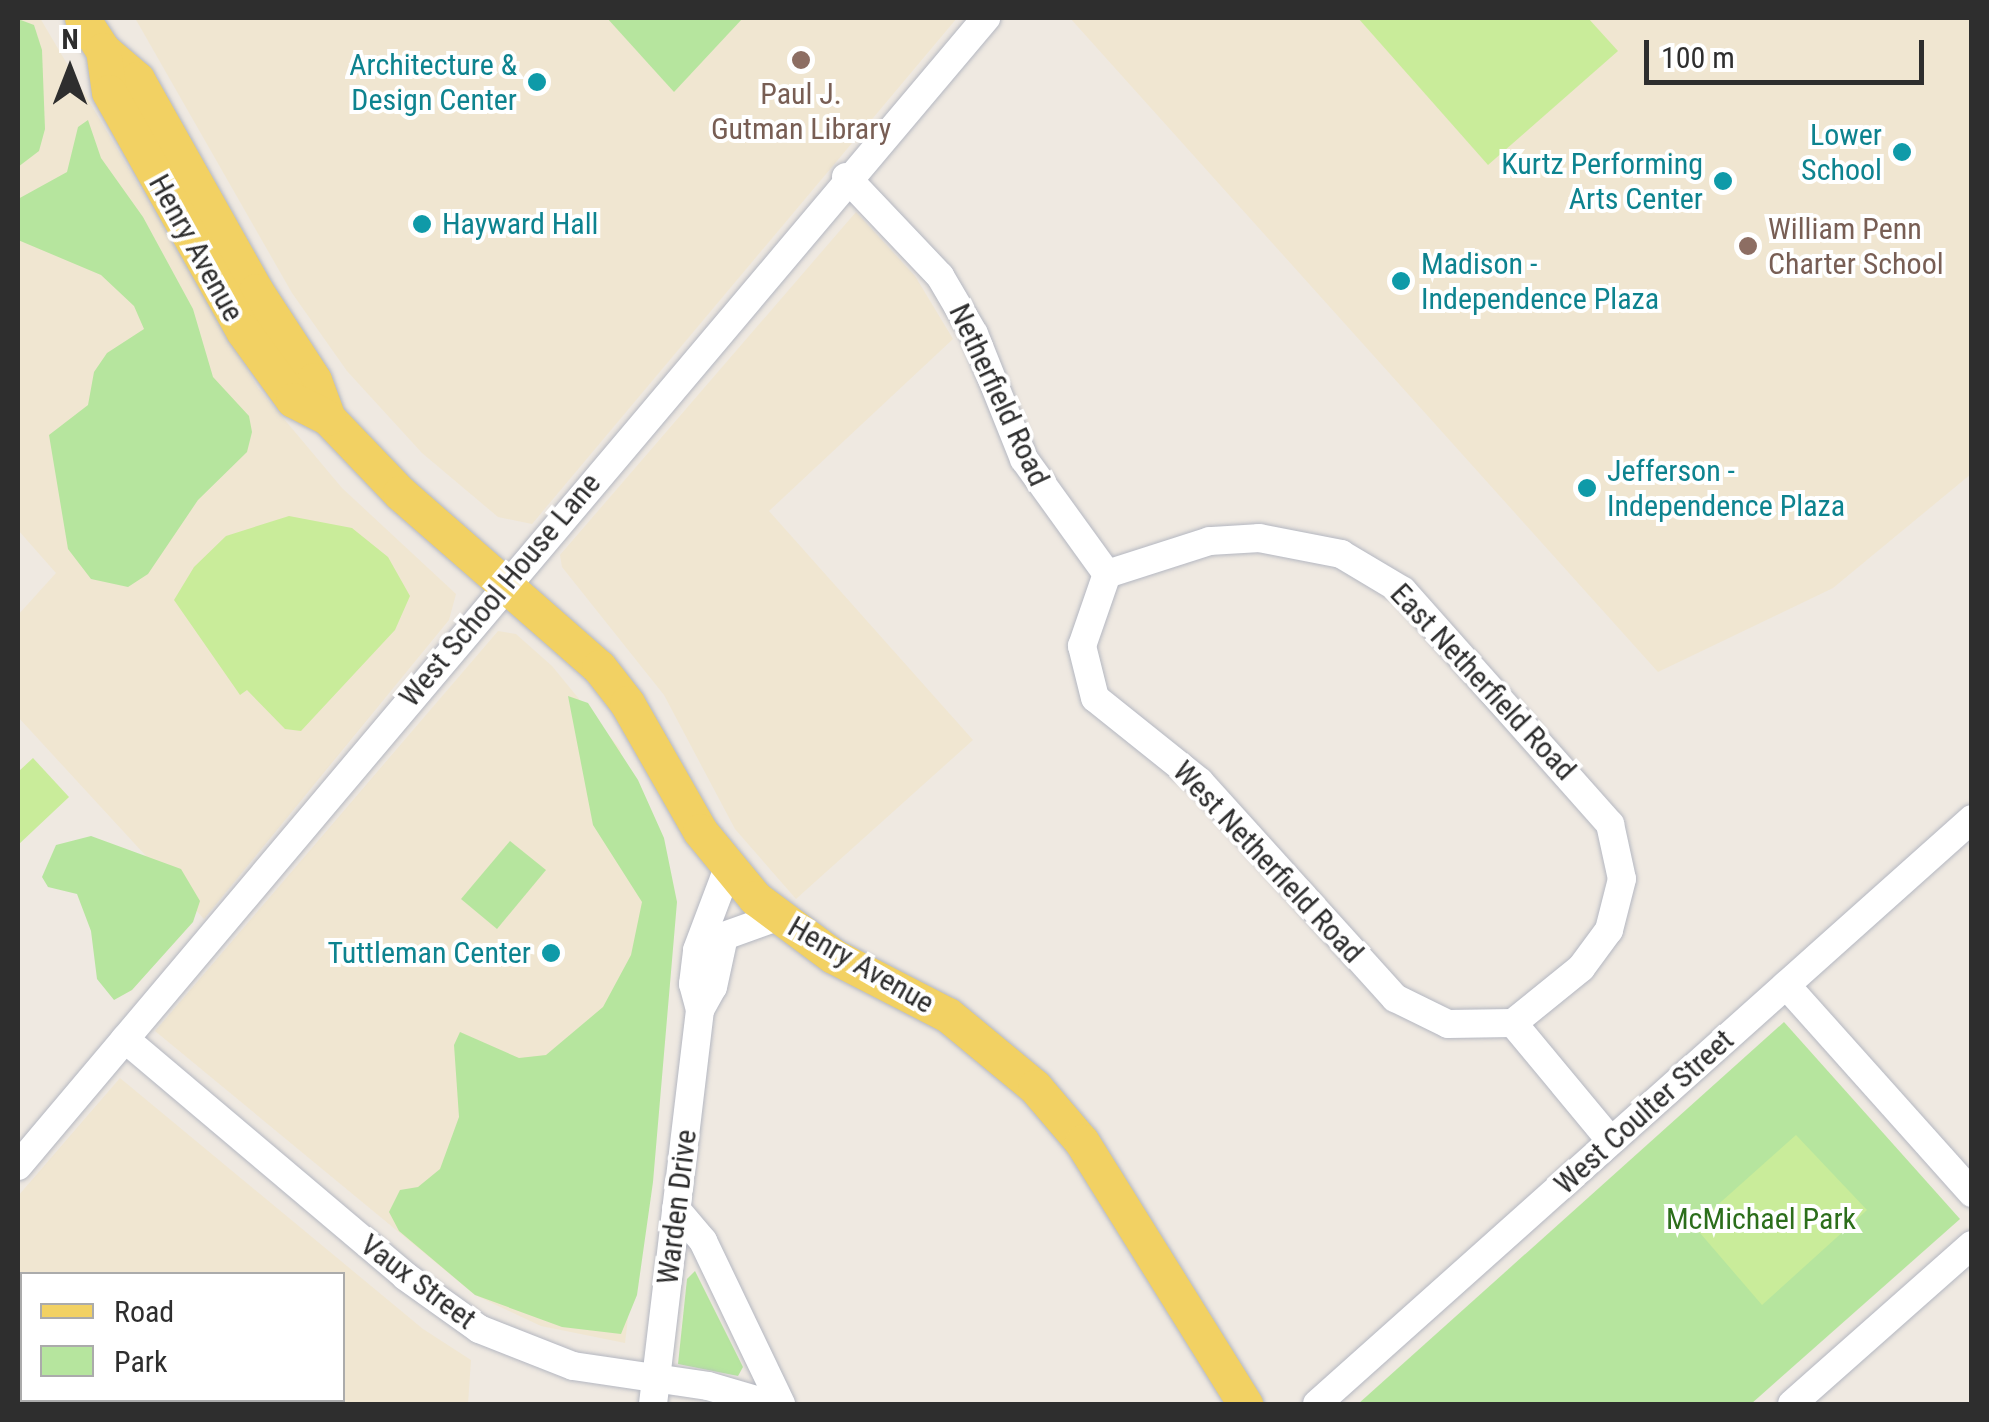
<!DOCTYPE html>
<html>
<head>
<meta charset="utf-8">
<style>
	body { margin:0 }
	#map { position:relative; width:1989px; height:1422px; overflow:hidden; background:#efe9e1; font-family:"Roboto Condensed",sans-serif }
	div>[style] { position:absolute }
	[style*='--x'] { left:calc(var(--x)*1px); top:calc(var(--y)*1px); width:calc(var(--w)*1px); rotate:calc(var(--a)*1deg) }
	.education>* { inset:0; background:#f0e6d1 }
	.green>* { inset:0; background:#b6e59e }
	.pitch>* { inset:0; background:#c9ec9a }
	.roads { filter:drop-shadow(0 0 2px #b4b7c1) drop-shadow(0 0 2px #b4b7c1) }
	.minor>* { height:28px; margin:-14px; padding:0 14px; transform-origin:14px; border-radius:14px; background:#fff }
	.major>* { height:35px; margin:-17.5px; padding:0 17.5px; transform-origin:17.5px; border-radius:17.5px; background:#f2d163 }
	.dots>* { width:28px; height:28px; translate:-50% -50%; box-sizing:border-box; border:5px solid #fff; border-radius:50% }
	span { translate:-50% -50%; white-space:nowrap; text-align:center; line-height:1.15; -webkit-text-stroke:8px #fff; paint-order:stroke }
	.culture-label { font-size:30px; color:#0d838f }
	.right { translate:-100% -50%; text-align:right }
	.left { translate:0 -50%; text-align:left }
	.education-label { font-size:30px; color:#785e54 }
	.street-label { font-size:30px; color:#2e2e2e }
	.park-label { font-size:30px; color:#2c6e1b }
	.frame { position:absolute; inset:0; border:20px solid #2e2e2e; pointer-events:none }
	.legend { position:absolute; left:20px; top:1272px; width:325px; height:130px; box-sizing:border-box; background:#fff; border:2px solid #ababab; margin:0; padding:12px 18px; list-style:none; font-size:30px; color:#2e2e2e }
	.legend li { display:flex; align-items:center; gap:20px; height:50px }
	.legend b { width:50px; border:2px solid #ababab }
	.north { position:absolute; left:20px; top:20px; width:100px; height:100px; -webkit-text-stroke:8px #fff; paint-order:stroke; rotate:0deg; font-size:28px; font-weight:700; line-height:40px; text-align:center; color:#2e2e2e }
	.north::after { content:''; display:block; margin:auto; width:35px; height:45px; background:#2e2e2e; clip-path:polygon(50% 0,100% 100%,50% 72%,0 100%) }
	.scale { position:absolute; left:1644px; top:40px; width:280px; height:45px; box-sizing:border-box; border:5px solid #2e2e2e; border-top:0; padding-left:12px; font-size:30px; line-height:35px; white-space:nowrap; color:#2e2e2e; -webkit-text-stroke:8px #fff; paint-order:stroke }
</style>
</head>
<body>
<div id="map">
	<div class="education">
		<i style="clip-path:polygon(18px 18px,40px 18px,258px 388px,342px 488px,456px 594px,449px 620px,204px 919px,18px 717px,18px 615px,56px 573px,18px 530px)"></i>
		<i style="clip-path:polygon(135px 18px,957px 18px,532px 524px,498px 517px,422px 453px,347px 371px,292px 293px)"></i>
		<i style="clip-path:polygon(1070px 18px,1971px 18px,1971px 474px,1833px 588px,1658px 672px)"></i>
		<i style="clip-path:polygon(856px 212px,915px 276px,953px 339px,769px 511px,973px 740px,796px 899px,735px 829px,664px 695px,562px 567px,560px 555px)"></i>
		<i style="clip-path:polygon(498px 631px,516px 634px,552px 666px,620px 749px,665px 1002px,625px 1343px,541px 1326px,475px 1295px,155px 1031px)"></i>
		<i style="clip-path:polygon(evenodd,120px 1078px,423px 1329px,471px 1360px,468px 1404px,18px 1404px,18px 1196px,120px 1078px,342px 1274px,342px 1400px,22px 1400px,22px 1274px,342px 1274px)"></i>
	</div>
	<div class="green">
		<i style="clip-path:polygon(607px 18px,743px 18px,674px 92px)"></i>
		<i style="clip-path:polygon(18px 19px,34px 25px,42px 50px,45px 129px,39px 151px,18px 167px)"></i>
		<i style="clip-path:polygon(88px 120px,101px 158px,143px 217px,193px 309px,213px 377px,249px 416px,252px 432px,247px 452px,198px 500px,148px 574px,128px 587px,91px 579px,68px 549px,49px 435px,88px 405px,94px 372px,107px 353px,144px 329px,134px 306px,101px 275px,18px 240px,18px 199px,67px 172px,78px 127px)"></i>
		<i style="clip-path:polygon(568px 696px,588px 703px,638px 780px,664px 838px,677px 902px,653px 1182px,637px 1295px,621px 1334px,562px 1327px,475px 1295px,399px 1231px,389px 1212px,400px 1190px,418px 1187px,440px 1169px,459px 1117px,454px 1045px,460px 1032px,519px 1058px,546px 1055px,603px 1007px,631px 955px,642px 902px,593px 825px)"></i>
		<i style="clip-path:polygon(91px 836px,181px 869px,200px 901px,193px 922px,132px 990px,114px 1000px,97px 979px,91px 931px,77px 894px,48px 887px,42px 877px,56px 845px)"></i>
		<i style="clip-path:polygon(510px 841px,546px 870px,497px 929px,461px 899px)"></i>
		<i style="clip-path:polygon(1784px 1022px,1960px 1219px,1751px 1404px,1358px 1404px)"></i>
		<i style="clip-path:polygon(695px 1271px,743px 1367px,738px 1376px,678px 1364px,687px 1279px)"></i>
	</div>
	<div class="pitch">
		<i style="clip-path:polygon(1358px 18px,1588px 18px,1618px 51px,1488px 165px)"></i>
		<i style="clip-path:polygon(289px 516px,352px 528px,388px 557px,410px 596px,395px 630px,301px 731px,285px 729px,247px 690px,240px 695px,174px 600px,194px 567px,226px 536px)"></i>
		<i style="clip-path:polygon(33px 758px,69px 797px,18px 845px,18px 772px)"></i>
		<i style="clip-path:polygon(1796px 1135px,1867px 1210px,1762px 1305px,1694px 1226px)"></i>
	</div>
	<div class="roads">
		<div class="minor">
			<i style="--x:846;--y:177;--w:137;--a:46.5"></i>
			<i style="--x:940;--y:276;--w:67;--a:59.6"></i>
			<i style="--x:974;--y:334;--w:135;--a:68.2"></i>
			<i style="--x:1024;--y:459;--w:142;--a:54.2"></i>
			<i style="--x:1259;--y:538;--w:84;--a:11"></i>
			<i style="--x:1341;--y:554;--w:72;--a:30.8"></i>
			<i style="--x:1403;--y:591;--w:312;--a:48.4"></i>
			<i style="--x:1610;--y:824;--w:56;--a:77.7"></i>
			<i style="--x:1622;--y:879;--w:53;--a:104.3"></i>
			<i style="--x:1609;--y:930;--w:47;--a:126.4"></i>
			<i style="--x:1581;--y:968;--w:87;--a:141"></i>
			<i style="--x:1513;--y:1023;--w:65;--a:179.1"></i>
			<i style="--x:1448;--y:1024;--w:59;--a:-153.9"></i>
			<i style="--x:1395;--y:998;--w:291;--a:-132.1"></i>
			<i style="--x:1200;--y:782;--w:134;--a:-141.3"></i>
			<i style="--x:1095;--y:698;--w:54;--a:-104"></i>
			<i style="--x:1082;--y:646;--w:76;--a:-70.9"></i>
			<i style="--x:1107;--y:574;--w:108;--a:-17.8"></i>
			<i style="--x:1210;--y:541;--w:49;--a:-3.5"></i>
			<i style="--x:1786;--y:985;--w:279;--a:48.2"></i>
			<i style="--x:700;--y:1010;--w:26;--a:-61"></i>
			<i style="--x:713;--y:987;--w:52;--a:-77.8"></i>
			<i style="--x:724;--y:936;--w:56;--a:-19.7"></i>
			<i style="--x:1513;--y:1023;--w:153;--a:50.3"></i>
			<i style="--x:125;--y:1039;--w:367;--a:40.2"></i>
			<i style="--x:405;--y:1276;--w:91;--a:35.6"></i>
			<i style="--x:479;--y:1329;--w:101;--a:21.5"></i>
			<i style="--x:573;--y:1366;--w:136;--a:8.4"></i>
			<i style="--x:708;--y:1386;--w:65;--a:16.2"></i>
			<i style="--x:18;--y:1166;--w:1502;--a:-49.86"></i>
			<i style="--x:676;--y:1209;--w:42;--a:49.8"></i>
			<i style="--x:703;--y:1241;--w:181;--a:64.4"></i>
			<i style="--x:653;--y:1404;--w:397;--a:-83.2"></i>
			<i style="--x:700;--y:1010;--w:27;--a:-105"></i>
			<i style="--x:693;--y:984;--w:34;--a:-83"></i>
			<i style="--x:697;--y:950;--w:88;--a:-69.3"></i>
			<i style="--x:1317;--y:1404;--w:878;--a:-41.77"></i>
			<i style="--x:1792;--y:1404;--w:240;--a:-41.5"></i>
		</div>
		<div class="major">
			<i style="--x:82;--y:18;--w:38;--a:57"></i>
			<i style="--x:103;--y:50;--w:45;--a:40.5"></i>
			<i style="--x:137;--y:79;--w:243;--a:60.7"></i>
			<i style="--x:256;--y:291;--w:106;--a:56.9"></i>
			<i style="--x:314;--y:380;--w:40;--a:69.8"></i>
			<i style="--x:328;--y:418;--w:104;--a:46.2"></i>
			<i style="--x:400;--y:493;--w:264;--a:41.2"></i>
			<i style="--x:599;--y:667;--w:46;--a:52.1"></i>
			<i style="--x:627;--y:703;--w:147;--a:60.3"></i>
			<i style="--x:700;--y:831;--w:87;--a:50.6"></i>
			<i style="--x:755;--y:898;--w:97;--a:36.6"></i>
			<i style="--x:833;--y:956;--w:129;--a:27.2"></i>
			<i style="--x:948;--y:1015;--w:113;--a:39.6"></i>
			<i style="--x:1035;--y:1087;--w:72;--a:49.5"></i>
			<i style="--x:1082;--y:1142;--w:309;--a:58.1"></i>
			<i style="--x:103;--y:50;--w:42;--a:81.9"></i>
			<i style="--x:109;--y:92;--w:274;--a:60.7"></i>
			<i style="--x:243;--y:331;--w:85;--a:54.1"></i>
			<i style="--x:293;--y:400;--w:39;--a:27"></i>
		</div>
	</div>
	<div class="dots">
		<i style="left:801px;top:60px;background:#8d6e63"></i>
		<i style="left:537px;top:82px;background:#0f9aa8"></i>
		<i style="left:1902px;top:152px;background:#0f9aa8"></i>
		<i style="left:1723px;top:181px;background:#0f9aa8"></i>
		<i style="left:422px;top:224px;background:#0f9aa8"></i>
		<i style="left:1748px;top:246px;background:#8d6e63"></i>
		<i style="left:1401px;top:281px;background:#0f9aa8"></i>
		<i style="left:1587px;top:488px;background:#0f9aa8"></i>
		<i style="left:551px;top:953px;background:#0f9aa8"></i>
	</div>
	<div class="culture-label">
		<span class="right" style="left:517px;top:82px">Architecture &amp;<br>Design Center</span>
		<span class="right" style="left:1882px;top:152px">Lower<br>School</span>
		<span class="right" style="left:1703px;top:181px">Kurtz Performing<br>Arts Center</span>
		<span class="left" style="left:442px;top:224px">Hayward Hall</span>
		<span class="left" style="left:1421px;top:281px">Madison -<br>Independence Plaza</span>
		<span class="left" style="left:1607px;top:488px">Jefferson -<br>Independence Plaza</span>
		<span class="right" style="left:531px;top:953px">Tuttleman Center</span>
	</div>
	<div class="education-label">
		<span style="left:801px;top:111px">Paul J.<br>Gutman Library</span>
		<span class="left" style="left:1768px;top:246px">William Penn<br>Charter School</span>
	</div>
	<div class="street-label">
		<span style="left:196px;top:248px;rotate:61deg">Henry Avenue</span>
		<span style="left:999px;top:395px;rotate:65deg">Netherfield Road</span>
		<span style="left:500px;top:590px;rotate:-50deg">West School House Lane</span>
		<span style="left:1483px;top:682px;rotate:47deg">East Netherfield Road</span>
		<span style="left:1268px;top:862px;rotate:47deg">West Netherfield Road</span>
		<span style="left:861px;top:965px;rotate:30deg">Henry Avenue</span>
		<span style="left:1644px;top:1112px;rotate:-42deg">West Coulter Street</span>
		<span style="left:677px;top:1207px;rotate:-83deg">Warden Drive</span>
		<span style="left:418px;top:1282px;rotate:37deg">Vaux Street</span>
	</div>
	<div class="park-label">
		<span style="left:1761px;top:1219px">McMichael Park</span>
	</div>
	<div class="frame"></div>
	<ul class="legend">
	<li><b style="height:12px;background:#f2d163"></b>Road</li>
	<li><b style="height:28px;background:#b6e59e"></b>Park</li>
	</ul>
	<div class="north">N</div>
	<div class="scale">100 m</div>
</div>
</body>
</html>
